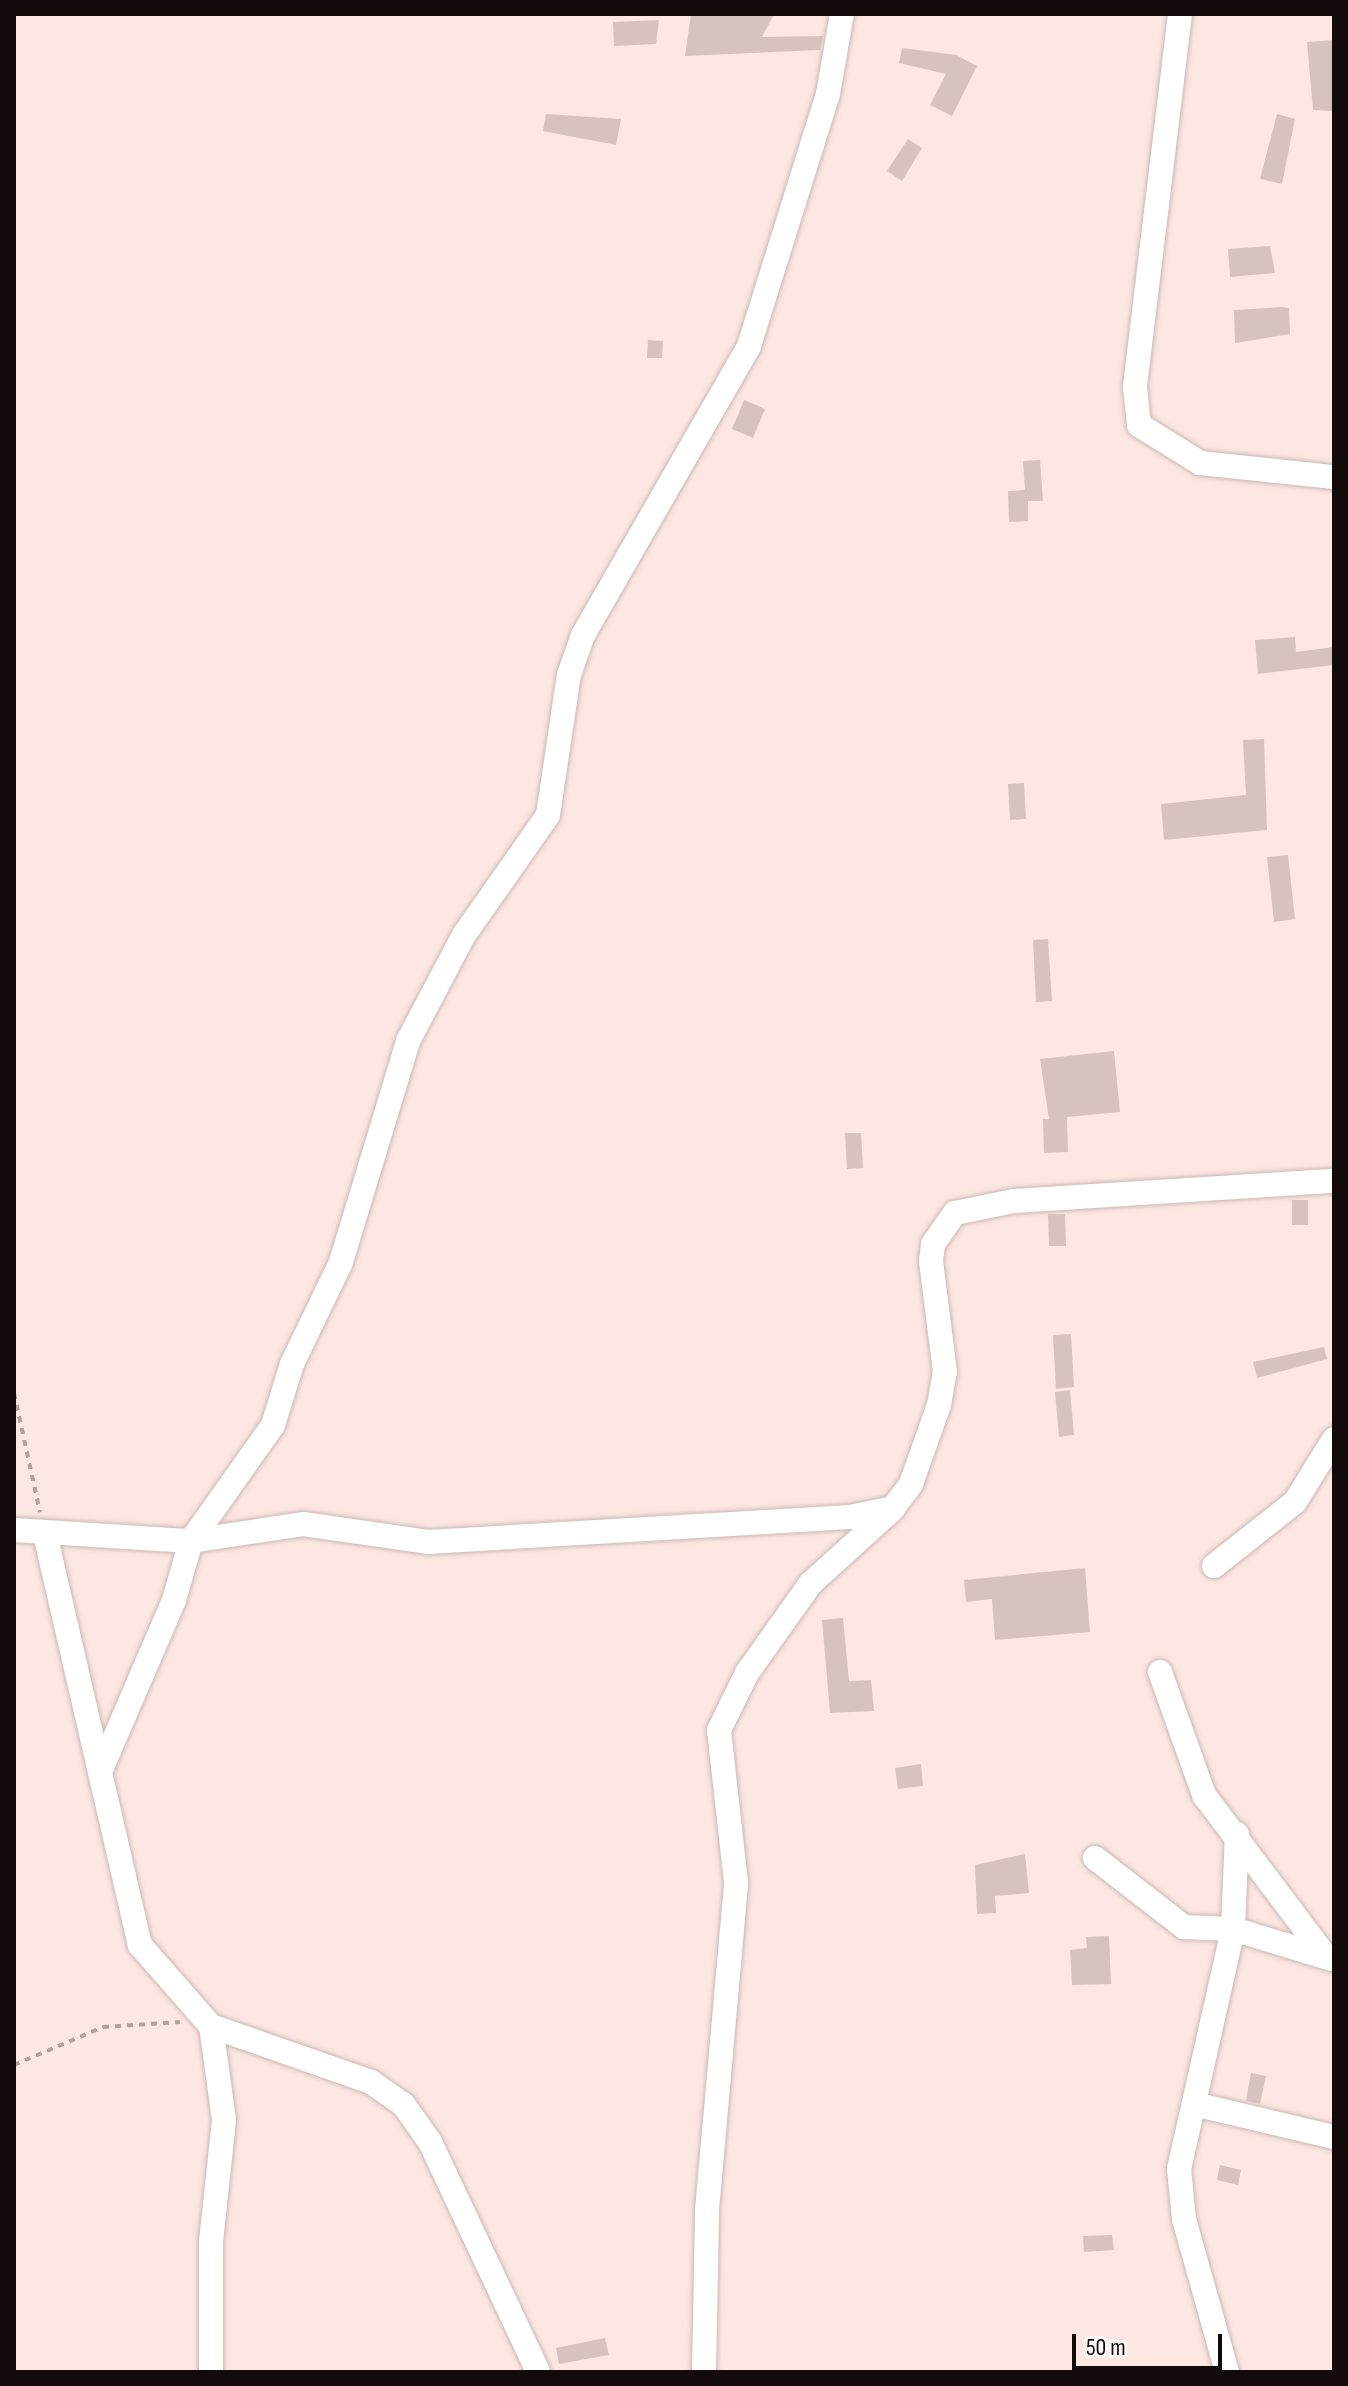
<!DOCTYPE html>
<html>
<head>
<meta charset="utf-8">
<style>
	body { margin:0 }
	#map { position:relative; width:1348px; height:2386px; overflow:hidden; background:#fce7e2; font-family:"Sofia Sans Condensed",sans-serif }
	div>[style] { position:absolute }
	[style*='--x'] { left:calc(var(--x)*1px); top:calc(var(--y)*1px); width:calc(var(--w)*1px); rotate:calc(var(--a)*1deg) }
	.building>* { inset:0; background:#d7c3be }
	.path>* { height:4px; margin-top:-2px; transform-origin:0; background:repeating-linear-gradient(90deg,#b2a19d 0 6px,transparent 0 12px) }
	.roads { filter:drop-shadow(0 0 2px #ccb8b3) drop-shadow(0 0 2px #ccb8b3) }
	.minor>* { height:24px; margin:-12px; padding:0 12px; transform-origin:12px; border-radius:12px; background:#fff }
	span { translate:-50% -50%; white-space:nowrap; text-align:center; line-height:1.15; -webkit-text-stroke:6px #fcf8f7; paint-order:stroke }
	.frame { position:absolute; inset:0; border:16px solid #120b0a; pointer-events:none }
	.scale { position:absolute; left:1072px; top:2334px; width:150px; height:36px; box-sizing:border-box; border:4px solid #120b0a; border-top:0; padding-left:10px; font-size:24px; line-height:28px; white-space:nowrap; color:#120b0a; -webkit-text-stroke:6px #fcf8f7; paint-order:stroke }
</style>
</head>
<body>
<div id="map">
	<div class="building">
		<i style="clip-path:polygon(691px 14px,774px 14px,762px 37px,823px 36px,820px 50px,685px 56px)"></i>
		<i style="clip-path:polygon(659px 20px,656px 44px,614px 46px,613px 22px)"></i>
		<i style="clip-path:polygon(1334px 40px,1334px 111px,1313px 110px,1307px 42px)"></i>
		<i style="clip-path:polygon(902px 48px,956px 55px,977px 66px,952px 116px,930px 105px,946px 74px,899px 63px)"></i>
		<i style="clip-path:polygon(546px 114px,621px 119px,616px 145px,543px 131px)"></i>
		<i style="clip-path:polygon(1277px 114px,1295px 119px,1282px 184px,1260px 179px)"></i>
		<i style="clip-path:polygon(908px 139px,922px 148px,902px 181px,887px 171px)"></i>
		<i style="clip-path:polygon(1270px 246px,1275px 273px,1230px 277px,1228px 249px)"></i>
		<i style="clip-path:polygon(1282px 307px,1289px 308px,1290px 334px,1235px 343px,1234px 310px)"></i>
		<i style="clip-path:polygon(648px 340px,663px 341px,662px 358px,647px 358px)"></i>
		<i style="clip-path:polygon(744px 400px,765px 409px,753px 438px,732px 429px)"></i>
		<i style="clip-path:polygon(1040px 460px,1043px 501px,1028px 501px,1028px 521px,1009px 522px,1008px 491px,1025px 490px,1023px 461px)"></i>
		<i style="clip-path:polygon(1295px 637px,1296px 652px,1334px 647px,1334px 665px,1258px 674px,1255px 640px)"></i>
		<i style="clip-path:polygon(1264px 739px,1267px 830px,1164px 840px,1161px 804px,1246px 795px,1243px 740px)"></i>
		<i style="clip-path:polygon(1024px 783px,1026px 819px,1010px 820px,1008px 784px)"></i>
		<i style="clip-path:polygon(1288px 855px,1295px 919px,1274px 922px,1267px 857px)"></i>
		<i style="clip-path:polygon(1048px 939px,1052px 1001px,1036px 1002px,1033px 940px)"></i>
		<i style="clip-path:polygon(1114px 1051px,1120px 1112px,1067px 1117px,1068px 1152px,1044px 1153px,1043px 1119px,1049px 1119px,1040px 1059px)"></i>
		<i style="clip-path:polygon(845px 1133px,861px 1133px,863px 1168px,847px 1169px)"></i>
		<i style="clip-path:polygon(1292px 1200px,1308px 1200px,1308px 1225px,1292px 1225px)"></i>
		<i style="clip-path:polygon(1048px 1214px,1065px 1214px,1066px 1246px,1049px 1246px)"></i>
		<i style="clip-path:polygon(1071px 1334px,1074px 1387px,1056px 1389px,1053px 1335px)"></i>
		<i style="clip-path:polygon(1324px 1347px,1327px 1359px,1257px 1378px,1253px 1362px)"></i>
		<i style="clip-path:polygon(1070px 1390px,1074px 1435px,1059px 1437px,1055px 1392px)"></i>
		<i style="clip-path:polygon(1085px 1568px,1090px 1632px,995px 1640px,992px 1599px,966px 1602px,964px 1580px)"></i>
		<i style="clip-path:polygon(843px 1618px,849px 1681px,871px 1680px,874px 1711px,830px 1713px,822px 1620px)"></i>
		<i style="clip-path:polygon(921px 1764px,923px 1786px,898px 1789px,895px 1768px)"></i>
		<i style="clip-path:polygon(1025px 1854px,1029px 1893px,995px 1896px,996px 1913px,977px 1914px,975px 1865px)"></i>
		<i style="clip-path:polygon(1109px 1936px,1111px 1984px,1072px 1985px,1070px 1950px,1087px 1948px,1086px 1937px)"></i>
		<i style="clip-path:polygon(1251px 2073px,1266px 2076px,1260px 2104px,1246px 2101px)"></i>
		<i style="clip-path:polygon(1220px 2165px,1241px 2170px,1238px 2185px,1217px 2180px)"></i>
		<i style="clip-path:polygon(1112px 2235px,1114px 2250px,1084px 2252px,1083px 2236px)"></i>
		<i style="clip-path:polygon(605px 2338px,609px 2355px,559px 2364px,556px 2348px)"></i>
	</div>
	<div class="path">
		<i style="--x:14;--y:1393;--w:122;--a:77.7"></i>
		<i style="--x:14;--y:2065;--w:97;--a:-23.1"></i>
		<i style="--x:103;--y:2027;--w:77;--a:-3.7"></i>
	</div>
	<div class="roads">
		<div class="minor">
			<i style="--x:1180;--y:14;--w:376;--a:96.9"></i>
			<i style="--x:1135;--y:387;--w:38;--a:84"></i>
			<i style="--x:1139;--y:425;--w:72;--a:31.9"></i>
			<i style="--x:1200;--y:463;--w:135;--a:6"></i>
			<i style="--x:14;--y:1530;--w:177;--a:3.6"></i>
			<i style="--x:191;--y:1541;--w:113;--a:-8.6"></i>
			<i style="--x:303;--y:1524;--w:126;--a:8.2"></i>
			<i style="--x:428;--y:1542;--w:423;--a:-3.4"></i>
			<i style="--x:850;--y:1517;--w:44;--a:-11.8"></i>
			<i style="--x:893;--y:1508;--w:30;--a:-53"></i>
			<i style="--x:911;--y:1484;--w:84;--a:-70.5"></i>
			<i style="--x:939;--y:1405;--w:34;--a:-80"></i>
			<i style="--x:945;--y:1372;--w:112;--a:-97.2"></i>
			<i style="--x:931;--y:1261;--w:17;--a:-83"></i>
			<i style="--x:933;--y:1244;--w:38;--a:-55"></i>
			<i style="--x:955;--y:1213;--w:60;--a:-11.5"></i>
			<i style="--x:1014;--y:1201;--w:321;--a:-3.6"></i>
			<i style="--x:45;--y:1534;--w:422;--a:77"></i>
			<i style="--x:140;--y:1945;--w:108;--a:48.8"></i>
			<i style="--x:211;--y:2026;--w:170;--a:19.3"></i>
			<i style="--x:371;--y:2082;--w:39;--a:35"></i>
			<i style="--x:403;--y:2104;--w:47;--a:54.6"></i>
			<i style="--x:430;--y:2142;--w:254;--a:64.8"></i>
			<i style="--x:1214;--y:1566;--w:103;--a:-38.3"></i>
			<i style="--x:1295;--y:1502;--w:74;--a:-58.2"></i>
			<i style="--x:1160;--y:1672;--w:131;--a:70.3"></i>
			<i style="--x:1204;--y:1795;--w:203;--a:53"></i>
			<i style="--x:103;--y:1765;--w:180;--a:-66.7"></i>
			<i style="--x:174;--y:1600;--w:61;--a:-73.9"></i>
			<i style="--x:191;--y:1541;--w:142;--a:-54.7"></i>
			<i style="--x:273;--y:1425;--w:64;--a:-72.7"></i>
			<i style="--x:292;--y:1364;--w:113;--a:-64.3"></i>
			<i style="--x:341;--y:1262;--w:231;--a:-73.1"></i>
			<i style="--x:408;--y:1041;--w:120;--a:-62.2"></i>
			<i style="--x:464;--y:935;--w:146;--a:-55"></i>
			<i style="--x:548;--y:815;--w:142;--a:-81.5"></i>
			<i style="--x:569;--y:675;--w:42;--a:-70.7"></i>
			<i style="--x:583;--y:635;--w:333;--a:-60.1"></i>
			<i style="--x:749;--y:346;--w:264;--a:-72.6"></i>
			<i style="--x:828;--y:94;--w:81;--a:-80.1"></i>
			<i style="--x:1095;--y:1858;--w:113;--a:37.8"></i>
			<i style="--x:1184;--y:1927;--w:49;--a:2.3"></i>
			<i style="--x:1233;--y:1929;--w:103;--a:16.9"></i>
			<i style="--x:211;--y:2026;--w:95;--a:82.1"></i>
			<i style="--x:224;--y:2120;--w:123;--a:96.1"></i>
			<i style="--x:211;--y:2242;--w:130;--a:90"></i>
			<i style="--x:1194;--y:2104;--w:144;--a:13.3"></i>
			<i style="--x:704;--y:2372;--w:162;--a:-88.9"></i>
			<i style="--x:707;--y:2210;--w:329;--a:-84.9"></i>
			<i style="--x:736;--y:1882;--w:153;--a:-96.4"></i>
			<i style="--x:719;--y:1730;--w:64;--a:-63.8"></i>
			<i style="--x:747;--y:1673;--w:110;--a:-54.6"></i>
			<i style="--x:811;--y:1583;--w:110;--a:-42.1"></i>
			<i style="--x:1227;--y:2372;--w:159;--a:-105.7"></i>
			<i style="--x:1184;--y:2219;--w:50;--a:-95.7"></i>
			<i style="--x:1179;--y:2169;--w:246;--a:-77.3"></i>
			<i style="--x:1233;--y:1929;--w:95;--a:-87.6"></i>
		</div>
	</div>
	<div class="frame"></div>
	<div class="scale">50 m</div>
</div>
</body>
</html>
